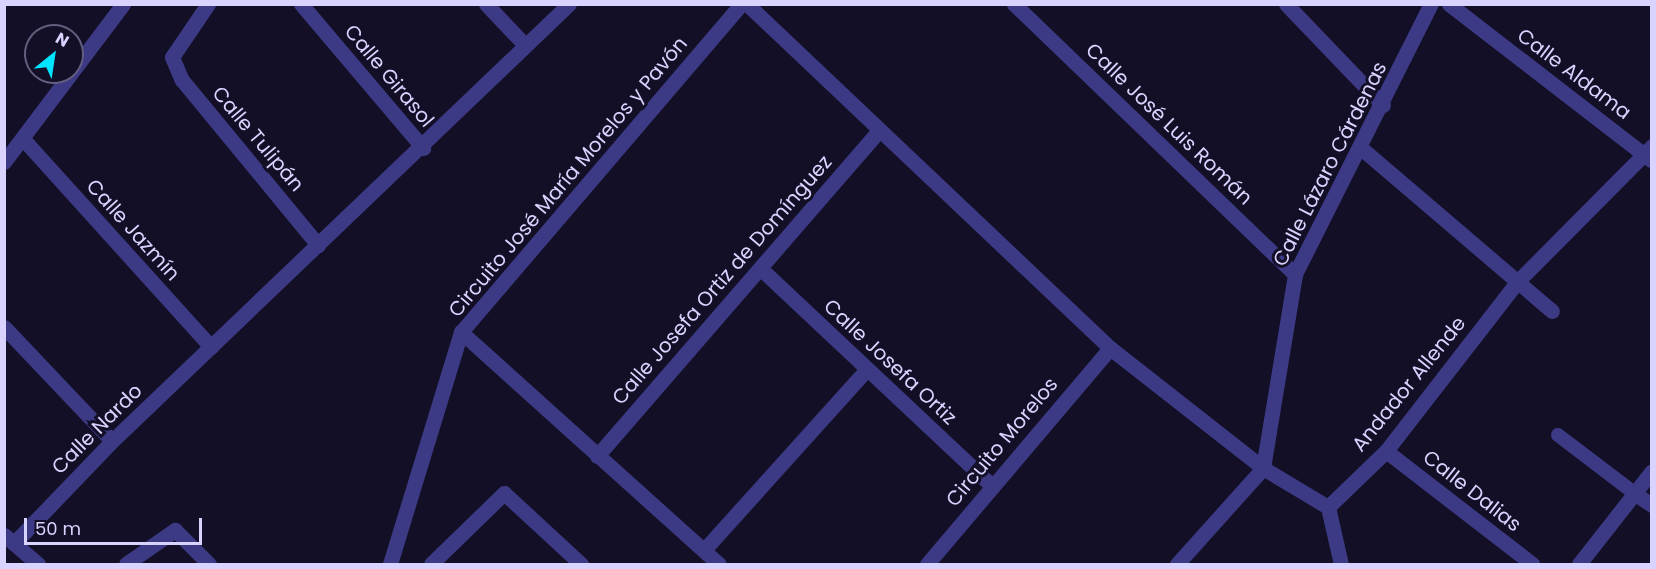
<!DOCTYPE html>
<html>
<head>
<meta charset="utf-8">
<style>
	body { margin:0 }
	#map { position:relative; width:1656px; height:569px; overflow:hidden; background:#130f26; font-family:Poppins,sans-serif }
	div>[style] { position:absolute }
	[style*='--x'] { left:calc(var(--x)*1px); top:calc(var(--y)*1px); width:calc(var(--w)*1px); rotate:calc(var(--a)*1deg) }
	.service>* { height:14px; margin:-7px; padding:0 7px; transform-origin:7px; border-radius:7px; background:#3d3a85 }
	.minor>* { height:15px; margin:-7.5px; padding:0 7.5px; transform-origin:7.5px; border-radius:7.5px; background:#3d3a85 }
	span { translate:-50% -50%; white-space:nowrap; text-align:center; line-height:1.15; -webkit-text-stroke:6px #130f26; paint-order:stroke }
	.street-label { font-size:20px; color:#d9d4ff }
	.frame { position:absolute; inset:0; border:6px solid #d9d4ff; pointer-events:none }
	.north { position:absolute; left:24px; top:24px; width:60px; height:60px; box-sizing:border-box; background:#130f26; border:2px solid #625e7d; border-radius:50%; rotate:30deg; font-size:16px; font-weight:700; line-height:24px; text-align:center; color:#d9d4ff }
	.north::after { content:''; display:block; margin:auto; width:21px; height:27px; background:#00e5ff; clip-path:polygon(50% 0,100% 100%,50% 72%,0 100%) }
	.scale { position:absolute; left:24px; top:518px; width:178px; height:27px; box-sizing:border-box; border:3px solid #d9d4ff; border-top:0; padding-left:8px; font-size:18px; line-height:21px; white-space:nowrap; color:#d9d4ff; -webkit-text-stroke:4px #130f26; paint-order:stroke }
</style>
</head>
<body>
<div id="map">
	<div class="service">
		<i style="--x:1558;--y:435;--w:96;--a:37.3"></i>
	</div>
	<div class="minor">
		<i style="--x:208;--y:4;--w:64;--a:124.2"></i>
		<i style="--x:172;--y:57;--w:25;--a:67"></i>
		<i style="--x:182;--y:80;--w:214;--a:50.5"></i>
		<i style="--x:301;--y:4;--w:189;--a:49.7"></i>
		<i style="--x:486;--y:4;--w:55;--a:46.5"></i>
		<i style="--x:747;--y:4;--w:500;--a:43.46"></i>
		<i style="--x:1110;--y:348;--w:194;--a:38.1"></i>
		<i style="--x:1263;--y:468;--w:76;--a:31"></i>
		<i style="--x:1328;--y:507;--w:58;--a:77.2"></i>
		<i style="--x:1014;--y:4;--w:390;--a:43.9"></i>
		<i style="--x:1286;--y:4;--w:140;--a:46.2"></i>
		<i style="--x:1449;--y:4;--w:255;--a:37.7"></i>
		<i style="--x:24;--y:140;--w:279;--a:47.9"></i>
		<i style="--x:1361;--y:148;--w:251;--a:40.5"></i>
		<i style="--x:4;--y:162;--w:198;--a:-53"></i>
		<i style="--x:760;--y:268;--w:318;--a:43.2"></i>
		<i style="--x:4;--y:327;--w:157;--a:46.5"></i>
		<i style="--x:461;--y:332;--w:347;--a:42"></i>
		<i style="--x:1386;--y:451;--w:185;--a:37.7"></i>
		<i style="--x:597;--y:456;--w:430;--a:-49.1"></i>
		<i style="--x:1634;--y:493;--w:22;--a:34"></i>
		<i style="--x:1328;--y:507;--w:81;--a:-44"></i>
		<i style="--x:1386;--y:451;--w:214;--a:-52.2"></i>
		<i style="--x:1517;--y:282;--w:192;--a:-45.2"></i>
		<i style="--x:4;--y:535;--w:45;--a:40.5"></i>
		<i style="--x:14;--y:543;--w:141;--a:-46.1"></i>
		<i style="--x:112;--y:441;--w:632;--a:-43.72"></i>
		<i style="--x:704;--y:550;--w:242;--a:-48"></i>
		<i style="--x:126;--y:564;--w:60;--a:-34.8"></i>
		<i style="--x:175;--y:530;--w:48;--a:45"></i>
		<i style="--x:390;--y:564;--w:243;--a:-73"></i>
		<i style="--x:461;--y:332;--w:431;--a:-49.5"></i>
		<i style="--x:431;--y:564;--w:102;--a:-44.2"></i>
		<i style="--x:504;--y:493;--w:105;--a:42.7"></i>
		<i style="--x:927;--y:564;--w:283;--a:-49.7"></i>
		<i style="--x:1177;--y:564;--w:129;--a:-48.1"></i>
		<i style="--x:1263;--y:468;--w:197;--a:-80.6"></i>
		<i style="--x:1295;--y:274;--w:302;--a:-63.3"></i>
		<i style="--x:1579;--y:564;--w:118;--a:-51.9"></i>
	</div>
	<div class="street-label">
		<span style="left:1574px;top:74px;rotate:37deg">Calle Aldama</span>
		<span style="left:389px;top:76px;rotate:50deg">Calle Girasol</span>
		<span style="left:1169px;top:124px;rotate:44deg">Calle José Luis Román</span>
		<span style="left:258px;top:139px;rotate:50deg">Calle Tulipán</span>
		<span style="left:1330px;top:164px;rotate:-63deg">Calle Lázaro Cárdenas</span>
		<span style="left:568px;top:177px;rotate:-50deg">Circuito José María Morelos y Pavón</span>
		<span style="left:133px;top:230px;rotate:48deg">Calle Jazmín</span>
		<span style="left:722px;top:280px;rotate:-49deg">Calle Josefa Ortiz de Domínguez</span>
		<span style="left:890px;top:362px;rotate:43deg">Calle Josefa Ortiz</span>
		<span style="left:1409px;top:384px;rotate:-51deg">Andador Allende</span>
		<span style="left:97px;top:429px;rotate:-45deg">Calle Nardo</span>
		<span style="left:1002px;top:442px;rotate:-50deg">Circuito Morelos</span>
		<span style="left:1472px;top:491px;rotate:38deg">Calle Dalias</span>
	</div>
	<div class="frame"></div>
	<div class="north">N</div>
	<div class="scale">50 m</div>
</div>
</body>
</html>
